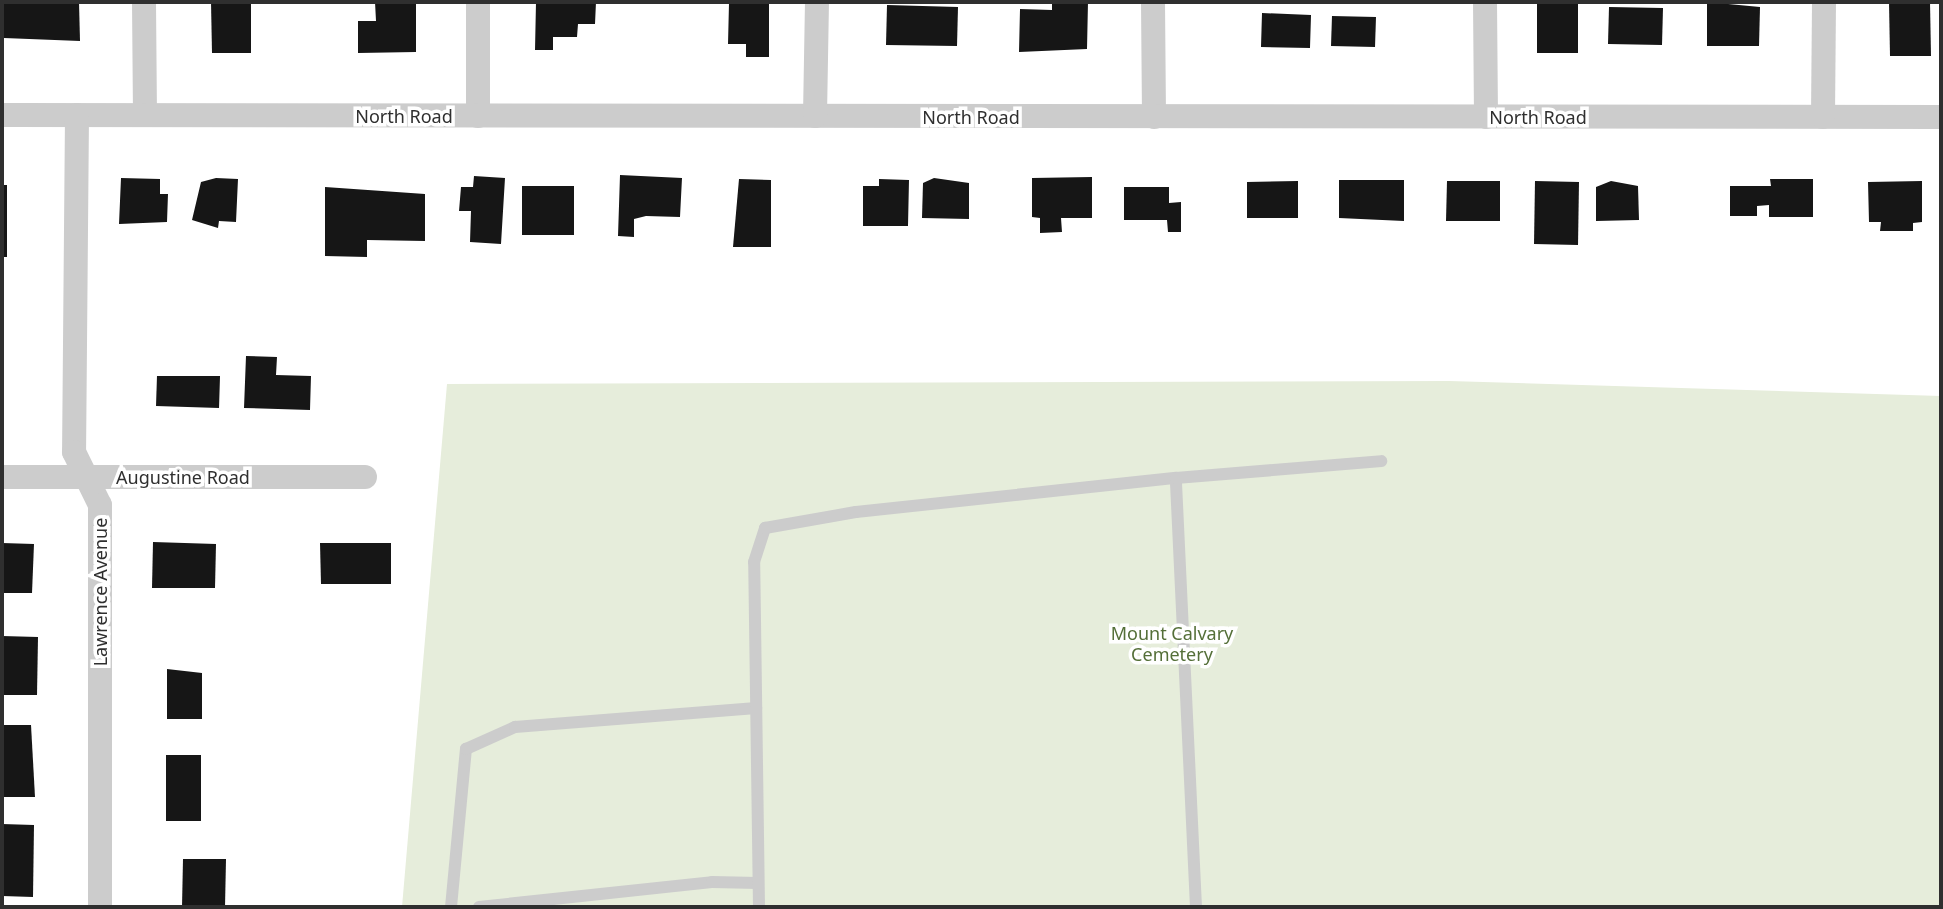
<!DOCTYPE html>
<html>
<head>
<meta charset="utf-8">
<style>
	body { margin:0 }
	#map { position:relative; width:1943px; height:909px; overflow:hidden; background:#fff; font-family:"Noto Sans",sans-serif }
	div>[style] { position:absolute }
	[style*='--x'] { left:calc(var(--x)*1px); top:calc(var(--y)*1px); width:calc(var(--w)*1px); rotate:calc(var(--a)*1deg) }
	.green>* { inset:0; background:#e6eddb }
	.building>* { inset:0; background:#161616 }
	.service>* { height:12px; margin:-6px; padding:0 6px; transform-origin:6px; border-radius:6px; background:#ccc }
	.minor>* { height:24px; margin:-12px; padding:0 12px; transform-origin:12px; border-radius:12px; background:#ccc }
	span { translate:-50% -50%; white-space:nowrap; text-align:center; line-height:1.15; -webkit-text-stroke:7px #fff; paint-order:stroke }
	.street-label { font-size:18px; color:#2f2f2f }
	.park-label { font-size:18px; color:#546f38 }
	.frame { position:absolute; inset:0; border:4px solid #2f2f2f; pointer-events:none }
</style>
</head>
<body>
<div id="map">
	<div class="green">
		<i style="clip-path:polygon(1449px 381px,1941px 396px,1941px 907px,402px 907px,447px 384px)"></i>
	</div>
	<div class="building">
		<i style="clip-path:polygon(3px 2px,79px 2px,80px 41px,4px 38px)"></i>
		<i style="clip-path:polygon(211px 2px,251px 2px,251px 53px,212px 53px)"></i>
		<i style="clip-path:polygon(375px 2px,416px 2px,416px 52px,358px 53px,358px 21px,376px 21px)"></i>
		<i style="clip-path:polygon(536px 2px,596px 2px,595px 24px,578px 24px,577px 37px,553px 37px,553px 50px,535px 50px)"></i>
		<i style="clip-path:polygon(769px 2px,769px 57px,746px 57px,746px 44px,728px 44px,729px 3px)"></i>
		<i style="clip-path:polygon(1052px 2px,1088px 2px,1087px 49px,1019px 52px,1020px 9px,1052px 10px)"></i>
		<i style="clip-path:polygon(1537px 2px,1578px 2px,1578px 53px,1537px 53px)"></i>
		<i style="clip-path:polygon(1707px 2px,1760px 7px,1759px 46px,1707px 46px)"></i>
		<i style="clip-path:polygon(1889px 2px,1930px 2px,1931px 56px,1890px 56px)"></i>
		<i style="clip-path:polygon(887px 5px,958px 7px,957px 46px,886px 45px)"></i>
		<i style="clip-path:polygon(1609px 7px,1663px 8px,1662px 45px,1608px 44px)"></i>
		<i style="clip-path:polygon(1262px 13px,1311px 15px,1310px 48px,1261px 47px)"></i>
		<i style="clip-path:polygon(1332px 16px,1376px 17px,1375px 47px,1331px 46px)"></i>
		<i style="clip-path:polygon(620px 175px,682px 178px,680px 217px,646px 216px,634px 219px,634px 237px,618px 236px)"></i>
		<i style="clip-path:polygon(474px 176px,505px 178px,501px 244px,470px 242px,471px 211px,459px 211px,461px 187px,473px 187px)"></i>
		<i style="clip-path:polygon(1092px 177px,1092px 218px,1061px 218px,1062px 232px,1040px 233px,1040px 218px,1032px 217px,1032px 178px)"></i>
		<i style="clip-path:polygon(121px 178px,160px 179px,160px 194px,168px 194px,167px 222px,119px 224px)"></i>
		<i style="clip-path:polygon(216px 178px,238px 179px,236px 222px,219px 221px,218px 228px,192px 220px,201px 182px)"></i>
		<i style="clip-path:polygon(934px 178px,969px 183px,969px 219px,922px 218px,923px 183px)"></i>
		<i style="clip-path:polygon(739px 179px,771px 180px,771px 247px,733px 247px)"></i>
		<i style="clip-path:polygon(879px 179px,909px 180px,908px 226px,863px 226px,863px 186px,879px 186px)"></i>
		<i style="clip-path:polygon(1770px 179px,1813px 179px,1813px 217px,1769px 217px,1769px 205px,1757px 206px,1757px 216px,1730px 216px,1730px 186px,1771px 186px)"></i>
		<i style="clip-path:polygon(1339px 180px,1404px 180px,1404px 221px,1339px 218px)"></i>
		<i style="clip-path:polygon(1298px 181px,1298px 218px,1247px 218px,1247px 182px)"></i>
		<i style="clip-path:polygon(1447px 181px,1500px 181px,1500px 221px,1446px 221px)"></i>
		<i style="clip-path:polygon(1535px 181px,1579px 182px,1578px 245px,1534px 244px)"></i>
		<i style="clip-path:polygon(1611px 181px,1638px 186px,1639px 220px,1596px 221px,1596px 187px)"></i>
		<i style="clip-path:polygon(1922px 181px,1922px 222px,1913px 223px,1913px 231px,1880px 231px,1881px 222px,1869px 222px,1868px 182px)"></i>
		<i style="clip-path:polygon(2px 185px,7px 185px,7px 257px,2px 257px)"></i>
		<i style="clip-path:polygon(522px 186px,574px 186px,574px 235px,522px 235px)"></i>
		<i style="clip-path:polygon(325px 187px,425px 194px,425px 241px,367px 240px,367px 257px,325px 256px)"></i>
		<i style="clip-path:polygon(1124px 187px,1169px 187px,1169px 203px,1181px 202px,1181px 232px,1168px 232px,1167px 220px,1124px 220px)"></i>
		<i style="clip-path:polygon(246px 356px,277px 357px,276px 375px,311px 376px,310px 410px,244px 408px)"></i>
		<i style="clip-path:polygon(157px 376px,220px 376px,219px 408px,156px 406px)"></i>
		<i style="clip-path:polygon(153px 542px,216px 544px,215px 588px,152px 588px)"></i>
		<i style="clip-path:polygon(2px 543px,34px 544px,32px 593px,2px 593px)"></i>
		<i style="clip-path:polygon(320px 543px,391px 543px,391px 584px,321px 584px)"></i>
		<i style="clip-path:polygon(2px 636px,38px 637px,37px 695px,2px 695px)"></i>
		<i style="clip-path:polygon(167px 669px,202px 673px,202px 719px,167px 719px)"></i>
		<i style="clip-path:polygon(2px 725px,31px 725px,35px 797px,2px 797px)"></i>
		<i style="clip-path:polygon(166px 755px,201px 755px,201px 821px,166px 821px)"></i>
		<i style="clip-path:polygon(2px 824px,34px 825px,33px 897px,2px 896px)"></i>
		<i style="clip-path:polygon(183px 859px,226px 859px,225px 907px,182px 907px)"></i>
	</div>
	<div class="service">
		<i style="--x:451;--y:907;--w:159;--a:-84.6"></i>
		<i style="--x:466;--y:749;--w:54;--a:-24.2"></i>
		<i style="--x:515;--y:727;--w:242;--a:-4.5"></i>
		<i style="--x:479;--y:907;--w:234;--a:-6.1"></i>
		<i style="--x:712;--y:882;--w:46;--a:1.2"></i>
		<i style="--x:759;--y:907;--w:345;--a:-90.8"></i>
		<i style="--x:754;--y:562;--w:36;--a:-72"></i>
		<i style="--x:765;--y:528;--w:92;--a:-10"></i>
		<i style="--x:856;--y:512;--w:322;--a:-6.1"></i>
		<i style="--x:1196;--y:907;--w:429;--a:-92.7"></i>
		<i style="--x:1176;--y:478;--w:206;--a:-4.7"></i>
	</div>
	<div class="minor">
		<i style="--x:144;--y:2;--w:113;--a:89.5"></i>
		<i style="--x:478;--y:2;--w:114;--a:90"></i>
		<i style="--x:1153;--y:2;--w:115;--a:89.5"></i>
		<i style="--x:1485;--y:2;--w:115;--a:89.5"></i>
		<i style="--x:2;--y:115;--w:1939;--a:0.06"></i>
		<i style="--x:77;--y:115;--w:337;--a:90.5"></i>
		<i style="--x:74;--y:452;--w:59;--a:63.9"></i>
		<i style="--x:100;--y:505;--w:402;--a:90"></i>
		<i style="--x:815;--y:116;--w:114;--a:-89"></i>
		<i style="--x:1823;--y:117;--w:115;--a:-89.5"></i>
		<i style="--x:2;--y:477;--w:363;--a:0"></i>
	</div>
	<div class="street-label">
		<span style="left:404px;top:116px">North Road</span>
		<span style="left:971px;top:117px">North Road</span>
		<span style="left:1538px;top:117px">North Road</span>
		<span style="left:183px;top:477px">Augustine Road</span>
		<span style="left:100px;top:592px;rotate:-90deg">Lawrence Avenue</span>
	</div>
	<div class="park-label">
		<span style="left:1172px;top:644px">Mount Calvary<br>Cemetery</span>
	</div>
	<div class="frame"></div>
</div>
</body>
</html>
